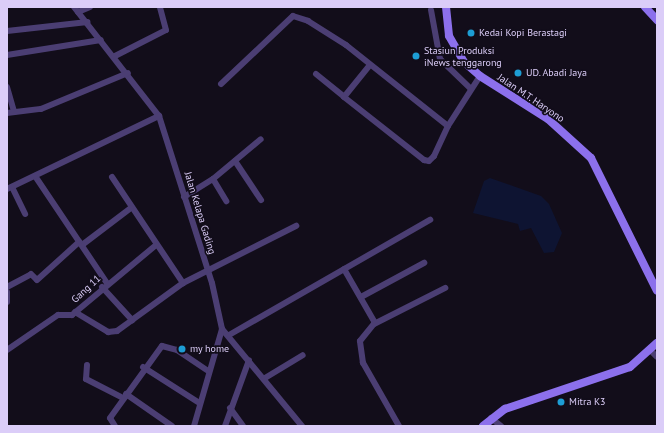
<!DOCTYPE html>
<html>
<head>
<meta charset="utf-8">
<style>
	body { margin:0 }
	#map { position:relative; width:664px; height:433px; overflow:hidden; background:#120d1a; font-family:"PT Sans",sans-serif }
	div>[style] { position:absolute }
	[style*='--x'] { left:calc(var(--x)*1px); top:calc(var(--y)*1px); width:calc(var(--w)*1px); rotate:calc(var(--a)*1deg) }
	.water>* { inset:0; background:#0e1432 }
	.street>* { height:6px; margin:-3px; padding:0 3px; transform-origin:3px; border-radius:3px; background:#4b3e73 }
	.secondary>* { height:8px; margin:-4px; padding:0 4px; transform-origin:4px; border-radius:4px; background:#8c70ec }
	.dots>* { width:11px; height:11px; translate:-50% -50%; box-sizing:border-box; border:2px solid #120d1a; border-radius:50% }
	span { translate:-50% -50%; white-space:nowrap; text-align:center; line-height:1.15; -webkit-text-stroke:3.5px #120d1a; paint-order:stroke }
	.poi-label { font-size:10px; color:#dbcdf8 }
	.left { translate:0 -50%; text-align:left }
	.street-label { font-size:10px; color:#dbcdf8 }
	.frame { position:absolute; inset:0; border:8px solid #dbcdf8; pointer-events:none }
</style>
</head>
<body>
<div id="map">
	<div class="water">
		<i style="clip-path:polygon(490px 178px,541px 196px,549px 204px,562px 233px,554px 252px,544px 253px,531px 228px,520px 231px,518px 224px,473px 213px,484px 181px)"></i>
	</div>
	<div class="street">
		<i style="--x:74;--y:7;--w:138;--a:52.1"></i>
		<i style="--x:159;--y:116;--w:175;--a:72.4"></i>
		<i style="--x:212;--y:283;--w:47;--a:77.7"></i>
		<i style="--x:222;--y:329;--w:126;--a:50.5"></i>
		<i style="--x:431;--y:10;--w:50;--a:79.6"></i>
		<i style="--x:440;--y:59;--w:43;--a:44.1"></i>
		<i style="--x:78;--y:12;--w:13;--a:-23"></i>
		<i style="--x:7;--y:31;--w:81;--a:-6.4"></i>
		<i style="--x:7;--y:55;--w:95;--a:-9.1"></i>
		<i style="--x:115;--y:56;--w:57;--a:-27"></i>
		<i style="--x:166;--y:30;--w:24;--a:-105"></i>
		<i style="--x:316;--y:74;--w:36;--a:39"></i>
		<i style="--x:344;--y:97;--w:40;--a:-51"></i>
		<i style="--x:221;--y:84;--w:99;--a:-43.4"></i>
		<i style="--x:293;--y:16;--w:16;--a:18"></i>
		<i style="--x:308;--y:21;--w:45;--a:32.3"></i>
		<i style="--x:346;--y:45;--w:130;--a:38.5"></i>
		<i style="--x:448;--y:126;--w:59;--a:-57.4"></i>
		<i style="--x:7;--y:87;--w:26;--a:74"></i>
		<i style="--x:344;--y:97;--w:102;--a:38.2"></i>
		<i style="--x:424;--y:160;--w:5;--a:11"></i>
		<i style="--x:429;--y:161;--w:7;--a:-45"></i>
		<i style="--x:434;--y:156;--w:33;--a:-65"></i>
		<i style="--x:7;--y:113;--w:34;--a:-7"></i>
		<i style="--x:41;--y:109;--w:94;--a:-22.5"></i>
		<i style="--x:235;--y:161;--w:47;--a:56.3"></i>
		<i style="--x:35;--y:176;--w:129;--a:56.1"></i>
		<i style="--x:112;--y:177;--w:128;--a:56.2"></i>
		<i style="--x:183;--y:283;--w:127;--a:-26.8"></i>
		<i style="--x:213;--y:179;--w:26;--a:59"></i>
		<i style="--x:12;--y:187;--w:30;--a:64"></i>
		<i style="--x:7;--y:189;--w:169;--a:-25.7"></i>
		<i style="--x:184;--y:197;--w:34;--a:-32"></i>
		<i style="--x:213;--y:179;--w:62;--a:-39.8"></i>
		<i style="--x:82;--y:245;--w:61;--a:-37.1"></i>
		<i style="--x:344;--y:269;--w:62;--a:60.1"></i>
		<i style="--x:7;--y:287;--w:27;--a:-28"></i>
		<i style="--x:31;--y:274;--w:8;--a:45"></i>
		<i style="--x:37;--y:280;--w:57;--a:-42.1"></i>
		<i style="--x:102;--y:287;--w:45;--a:47.7"></i>
		<i style="--x:132;--y:320;--w:63;--a:-36"></i>
		<i style="--x:7;--y:292;--w:10;--a:90"></i>
		<i style="--x:361;--y:297;--w:72;--a:-28.4"></i>
		<i style="--x:75;--y:312;--w:39;--a:31"></i>
		<i style="--x:108;--y:332;--w:9;--a:-6"></i>
		<i style="--x:117;--y:331;--w:19;--a:-36"></i>
		<i style="--x:229;--y:335;--w:232;--a:-29.8"></i>
		<i style="--x:7;--y:350;--w:62;--a:-34.5"></i>
		<i style="--x:58;--y:315;--w:14;--a:0"></i>
		<i style="--x:72;--y:315;--w:109;--a:-39.8"></i>
		<i style="--x:651;--y:351;--w:8;--a:45"></i>
		<i style="--x:87;--y:365;--w:14;--a:94"></i>
		<i style="--x:86;--y:379;--w:42;--a:27.2"></i>
		<i style="--x:143;--y:367;--w:65;--a:32.5"></i>
		<i style="--x:265;--y:378;--w:44;--a:-31.2"></i>
		<i style="--x:126;--y:394;--w:56;--a:34.8"></i>
		<i style="--x:230;--y:408;--w:22;--a:54"></i>
		<i style="--x:491;--y:418;--w:13;--a:39"></i>
		<i style="--x:115;--y:426;--w:9;--a:-122"></i>
		<i style="--x:110;--y:418;--w:89;--a:-54.2"></i>
		<i style="--x:162;--y:346;--w:16;--a:15"></i>
		<i style="--x:177;--y:350;--w:36;--a:34"></i>
		<i style="--x:194;--y:426;--w:101;--a:-73.9"></i>
		<i style="--x:225;--y:426;--w:70;--a:-70"></i>
		<i style="--x:399;--y:426;--w:73;--a:-119.7"></i>
		<i style="--x:363;--y:363;--w:22;--a:-98"></i>
		<i style="--x:360;--y:341;--w:22;--a:-51"></i>
		<i style="--x:374;--y:324;--w:80;--a:-26.9"></i>
	</div>
	<div class="secondary">
		<i style="--x:446;--y:7;--w:29;--a:84"></i>
		<i style="--x:449;--y:36;--w:30;--a:60"></i>
		<i style="--x:464;--y:62;--w:21;--a:41"></i>
		<i style="--x:480;--y:76;--w:80;--a:32.3"></i>
		<i style="--x:548;--y:119;--w:58;--a:42.2"></i>
		<i style="--x:591;--y:158;--w:148;--a:63.6"></i>
		<i style="--x:645;--y:7;--w:18;--a:47"></i>
		<i style="--x:483;--y:426;--w:28;--a:-38"></i>
		<i style="--x:505;--y:409;--w:132;--a:-18.6"></i>
		<i style="--x:630;--y:367;--w:36;--a:-42"></i>
	</div>
	<div class="dots">
		<i style="left:471px;top:33px;background:#1d9dd4"></i>
		<i style="left:416px;top:56px;background:#1d9dd4"></i>
		<i style="left:518px;top:73px;background:#1d9dd4"></i>
		<i style="left:182px;top:349px;background:#1d9dd4"></i>
		<i style="left:561px;top:402px;background:#1d9dd4"></i>
	</div>
	<div class="poi-label">
		<span class="left" style="left:479px;top:33px">Kedai Kopi Berastagi</span>
		<span class="left" style="left:424px;top:56px">Stasiun Produksi<br>iNews tenggarong</span>
		<span class="left" style="left:526px;top:73px">UD. Abadi Jaya</span>
		<span class="left" style="left:190px;top:349px">my home</span>
		<span class="left" style="left:569px;top:402px">Mitra K3</span>
	</div>
	<div class="street-label">
		<span style="left:531px;top:98px;rotate:34deg">Jalan M.T. Haryono</span>
		<span style="left:200px;top:213px;rotate:73deg">Jalan Kelapa Gading</span>
		<span style="left:86px;top:289px;rotate:-43deg">Gang 11</span>
	</div>
	<div class="frame"></div>
</div>
</body>
</html>
